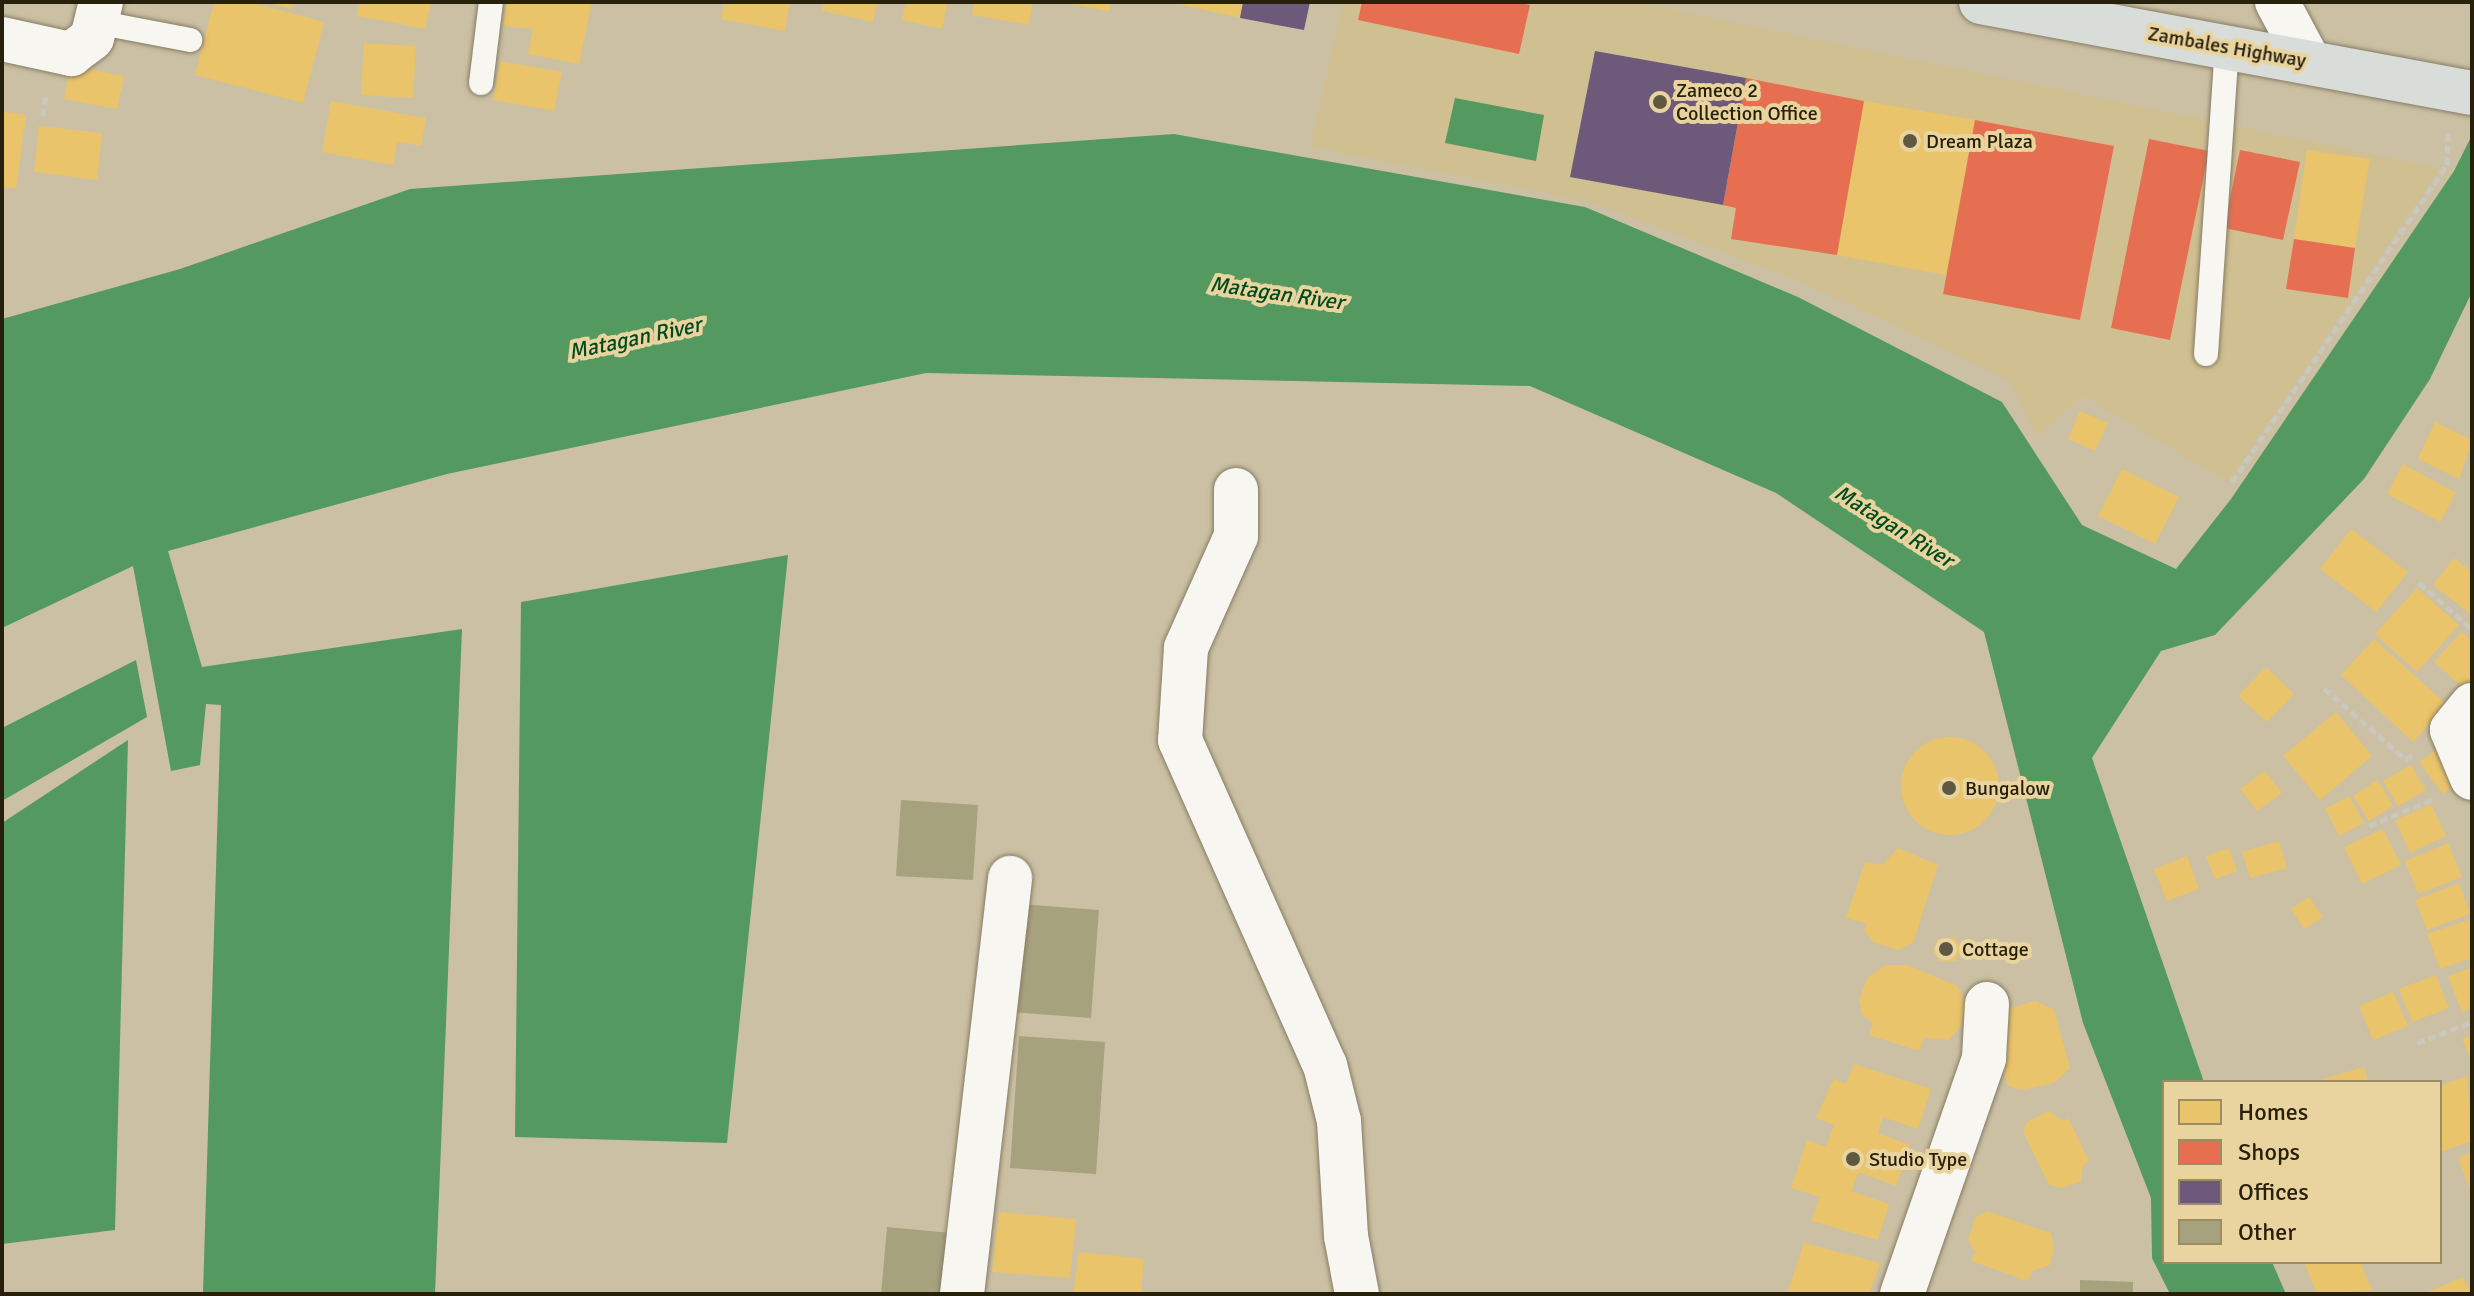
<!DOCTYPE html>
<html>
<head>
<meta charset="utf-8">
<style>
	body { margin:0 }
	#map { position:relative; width:2474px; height:1296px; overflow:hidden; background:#cbc0a3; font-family:Signika,sans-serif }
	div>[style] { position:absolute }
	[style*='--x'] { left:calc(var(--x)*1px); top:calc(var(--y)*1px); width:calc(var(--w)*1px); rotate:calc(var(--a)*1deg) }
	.built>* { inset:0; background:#d0bf91 }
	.water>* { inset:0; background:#549960 }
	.homes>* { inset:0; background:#e9c46a }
	.round { border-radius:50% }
	.shops>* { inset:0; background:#e76f51 }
	.offices>* { inset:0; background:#6d597a }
	.building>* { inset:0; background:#a7a27e }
	.path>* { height:5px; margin-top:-2.5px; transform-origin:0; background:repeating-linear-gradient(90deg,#cac7be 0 8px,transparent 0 12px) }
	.roads { filter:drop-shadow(0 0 2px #867d66) drop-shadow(0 0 2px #867d66) }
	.lane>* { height:24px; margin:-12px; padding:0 12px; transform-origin:12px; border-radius:12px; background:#f7f6f1 }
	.street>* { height:44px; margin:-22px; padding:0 22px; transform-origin:22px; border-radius:22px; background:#f7f6f1 }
	.secondary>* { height:44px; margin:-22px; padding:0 22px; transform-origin:22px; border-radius:22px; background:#f7f6f1 }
	.primary>* { height:44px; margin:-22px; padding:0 22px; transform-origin:22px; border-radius:22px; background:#d9ddd9 }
	.dots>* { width:22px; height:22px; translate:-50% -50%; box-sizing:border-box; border:4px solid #e9d49f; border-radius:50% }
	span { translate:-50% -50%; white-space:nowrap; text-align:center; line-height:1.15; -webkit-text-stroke:8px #e9d49f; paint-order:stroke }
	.street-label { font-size:20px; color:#27200b }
	.poi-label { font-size:20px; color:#27200b }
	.left { translate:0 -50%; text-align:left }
	.water-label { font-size:22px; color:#004b1e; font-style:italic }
	.frame { position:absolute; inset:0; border:4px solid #27200b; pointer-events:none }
	.legend { position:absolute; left:2162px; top:1080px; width:280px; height:184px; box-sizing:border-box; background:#e9d49f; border:2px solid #9b8c64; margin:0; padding:10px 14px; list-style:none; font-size:24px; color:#27200b }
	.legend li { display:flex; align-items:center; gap:16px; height:40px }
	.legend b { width:40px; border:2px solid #9b8c64 }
</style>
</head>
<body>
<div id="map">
	<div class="built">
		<i style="clip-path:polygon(1343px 2px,1635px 2px,2440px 168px,2228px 482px,2083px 396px,2037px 436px,2010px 381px,1804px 283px,1588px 201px,1310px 147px)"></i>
	</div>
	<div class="water">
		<i style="clip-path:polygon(1455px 98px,1544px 115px,1536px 161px,1445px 143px)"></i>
		<i style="clip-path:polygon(1174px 134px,1585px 207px,1798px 297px,2002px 402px,2082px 525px,2176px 569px,2231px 499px,2454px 171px,2472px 135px,2472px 292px,2430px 379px,2364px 479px,2215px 635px,2161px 651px,2092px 758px,2204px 1082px,2164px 1082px,2164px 1262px,2272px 1262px,2286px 1294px,2170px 1294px,2152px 1258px,2151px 1198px,2083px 1023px,1984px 632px,1776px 493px,1530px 386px,926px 373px,447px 474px,168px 551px,202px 667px,462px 629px,435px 1294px,203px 1294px,221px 705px,206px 704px,200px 765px,171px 771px,133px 566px,2px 628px,2px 319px,180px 269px,410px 189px)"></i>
		<i style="clip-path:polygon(788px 555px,727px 1143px,515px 1137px,521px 602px)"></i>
		<i style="clip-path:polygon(136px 660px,147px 717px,2px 801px,2px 728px)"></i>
		<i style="clip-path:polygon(128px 740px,115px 1230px,2px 1244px,2px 823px)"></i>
	</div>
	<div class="homes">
		<i style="clip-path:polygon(214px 2px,249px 2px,324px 22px,303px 103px,195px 75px)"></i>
		<i style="clip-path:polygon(267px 2px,293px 2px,291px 9px)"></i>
		<i style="clip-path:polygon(360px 2px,431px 2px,425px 29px,357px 16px)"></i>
		<i style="clip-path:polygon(506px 2px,592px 2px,579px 64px,528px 54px,533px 29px,503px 26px)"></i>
		<i style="clip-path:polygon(724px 2px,790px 2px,785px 31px,721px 19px)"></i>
		<i style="clip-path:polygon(824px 2px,877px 2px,873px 22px,822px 11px)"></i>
		<i style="clip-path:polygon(906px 2px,948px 2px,942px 29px,902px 20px)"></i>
		<i style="clip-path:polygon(974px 2px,1033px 2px,1029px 25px,972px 15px)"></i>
		<i style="clip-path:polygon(1065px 2px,1111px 2px,1109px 12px)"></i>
		<i style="clip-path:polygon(1169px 2px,1243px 2px,1240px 18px)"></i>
		<i style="clip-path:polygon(364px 43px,416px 46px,413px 98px,361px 95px)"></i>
		<i style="clip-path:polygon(500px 61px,562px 72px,554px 111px,493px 100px)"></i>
		<i style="clip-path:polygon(70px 65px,124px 76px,117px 109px,64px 99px)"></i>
		<i style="clip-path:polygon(331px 101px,426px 118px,421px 146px,397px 142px,393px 165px,322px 152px)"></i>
		<i style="clip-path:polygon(1864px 101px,1975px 120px,1946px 275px,1837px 255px)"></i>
		<i style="clip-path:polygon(2px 111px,26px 115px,16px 189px,2px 187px)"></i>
		<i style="clip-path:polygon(39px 126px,102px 133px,97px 180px,34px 172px)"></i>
		<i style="clip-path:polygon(2307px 150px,2370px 159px,2355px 248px,2294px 239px)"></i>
		<i style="clip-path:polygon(2080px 411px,2108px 423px,2095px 451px,2068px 439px)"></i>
		<i style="clip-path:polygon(2435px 422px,2472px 440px,2459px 479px,2418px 459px)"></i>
		<i style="clip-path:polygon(2403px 464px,2456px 493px,2440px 522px,2387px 494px)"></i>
		<i style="clip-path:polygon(2122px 469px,2179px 497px,2155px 544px,2098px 516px)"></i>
		<i style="clip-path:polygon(2351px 529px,2408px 572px,2376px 612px,2320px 569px)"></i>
		<i style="clip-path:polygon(2454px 558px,2472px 572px,2472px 615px,2433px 585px)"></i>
		<i style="clip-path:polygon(2417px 588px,2459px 625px,2417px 672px,2375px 634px)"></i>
		<i style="clip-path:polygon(2461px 632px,2472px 641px,2472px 683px,2466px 690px,2434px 662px)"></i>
		<i style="clip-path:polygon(2374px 639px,2447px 705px,2413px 742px,2341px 675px)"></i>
		<i style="clip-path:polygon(2266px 667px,2294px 694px,2267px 722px,2238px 696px)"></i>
		<i style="clip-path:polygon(2336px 712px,2372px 756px,2320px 800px,2283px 756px)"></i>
		<i class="round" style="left:1901px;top:737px;width:98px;height:98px"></i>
		<i style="clip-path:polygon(2445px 744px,2468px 776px,2443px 794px,2419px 762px)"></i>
		<i style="clip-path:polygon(2411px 765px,2426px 790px,2398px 806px,2383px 781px)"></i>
		<i style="clip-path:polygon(2265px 771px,2282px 793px,2257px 811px,2240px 789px)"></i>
		<i style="clip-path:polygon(2378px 780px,2393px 806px,2369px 821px,2353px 796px)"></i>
		<i style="clip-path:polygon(2349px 796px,2364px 823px,2339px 836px,2325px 809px)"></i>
		<i style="clip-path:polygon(2431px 804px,2446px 836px,2410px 853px,2395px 820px)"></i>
		<i style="clip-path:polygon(2383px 829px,2401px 865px,2362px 884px,2344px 847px)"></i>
		<i style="clip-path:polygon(2279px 841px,2287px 868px,2250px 878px,2242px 852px)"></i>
		<i style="clip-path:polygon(2448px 843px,2462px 877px,2418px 894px,2405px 861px)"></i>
		<i style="clip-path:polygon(1898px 848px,1938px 865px,1913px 943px,1898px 950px,1873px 942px,1864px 930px,1867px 924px,1846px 918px,1865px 862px,1882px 865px)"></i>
		<i style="clip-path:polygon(2229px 848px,2237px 871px,2215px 879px,2206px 856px)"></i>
		<i style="clip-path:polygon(2187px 856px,2199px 889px,2167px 901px,2154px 869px)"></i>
		<i style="clip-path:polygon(2459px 883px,2470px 914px,2427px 930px,2415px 900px)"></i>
		<i style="clip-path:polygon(2309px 897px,2323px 917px,2304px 929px,2291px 909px)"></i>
		<i style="clip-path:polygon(2471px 919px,2472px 958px,2440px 969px,2427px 934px)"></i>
		<i style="clip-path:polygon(1955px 937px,1960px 948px,1956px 961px,1940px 961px,1933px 951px,1938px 939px)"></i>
		<i style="clip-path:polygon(1885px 965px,1907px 965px,1957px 986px,1966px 1004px,1962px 1025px,1949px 1040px,1924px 1038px,1919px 1051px,1869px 1035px,1873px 1022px,1863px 1017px,1859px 1000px,1867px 978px)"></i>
		<i style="clip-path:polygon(2472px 967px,2472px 1008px,2462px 1012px,2448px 976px)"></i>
		<i style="clip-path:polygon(2436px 975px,2449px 1008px,2412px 1022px,2399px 989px)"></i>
		<i style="clip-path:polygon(2393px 992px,2408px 1026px,2373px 1040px,2359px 1006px)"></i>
		<i style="clip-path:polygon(2035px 1001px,2054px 1010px,2070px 1068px,2054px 1083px,2021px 1090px,2008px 1086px,1991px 1028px,2000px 1011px)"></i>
		<i style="clip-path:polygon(2472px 1035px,2472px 1062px,2462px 1039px)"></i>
		<i style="clip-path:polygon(1854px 1064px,1931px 1089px,1918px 1129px,1883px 1117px,1878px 1133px,1910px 1145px,1896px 1186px,1859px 1172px,1851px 1191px,1889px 1204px,1878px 1240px,1811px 1221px,1820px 1197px,1791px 1188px,1807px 1140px,1826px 1147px,1834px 1125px,1816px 1118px,1834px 1079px,1846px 1084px)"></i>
		<i style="clip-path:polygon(2364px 1067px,2368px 1082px,2316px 1082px,2316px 1081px)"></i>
		<i style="clip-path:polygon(2467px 1076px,2472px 1141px,2440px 1152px,2440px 1086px)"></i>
		<i style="clip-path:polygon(2049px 1111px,2063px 1121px,2068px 1118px,2089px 1161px,2083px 1165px,2081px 1181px,2062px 1188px,2049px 1185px,2023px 1132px,2027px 1122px)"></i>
		<i style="clip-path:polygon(2472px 1152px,2472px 1195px,2458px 1158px)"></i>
		<i style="clip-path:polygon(1987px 1211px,2051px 1233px,2054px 1247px,2050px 1265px,2032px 1271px,2028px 1281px,1971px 1261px,1975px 1252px,1968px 1240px,1975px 1218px)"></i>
		<i style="clip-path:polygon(999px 1212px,1076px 1219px,1070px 1278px,992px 1272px)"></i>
		<i style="clip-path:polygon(1804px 1243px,1880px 1263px,1869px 1294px,1787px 1294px)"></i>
		<i style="clip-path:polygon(1079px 1252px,1144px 1259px,1141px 1294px,1073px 1294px)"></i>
		<i style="clip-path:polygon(2304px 1262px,2360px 1262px,2372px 1290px,2317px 1294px)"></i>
		<i style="clip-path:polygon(2463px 1277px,2471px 1294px,2423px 1294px)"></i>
	</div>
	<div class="shops">
		<i style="clip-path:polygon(1362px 2px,1515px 2px,1530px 5px,1519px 54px,1358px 20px)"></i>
		<i style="clip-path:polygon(1746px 78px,1864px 101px,1837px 255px,1731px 239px,1736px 208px,1723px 205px)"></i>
		<i style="clip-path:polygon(1975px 120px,2114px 146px,2080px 320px,1943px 294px)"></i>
		<i style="clip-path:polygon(2149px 139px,2209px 151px,2170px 340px,2111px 328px)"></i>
		<i style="clip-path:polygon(2240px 150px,2300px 162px,2283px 240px,2224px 228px)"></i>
		<i style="clip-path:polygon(2294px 239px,2355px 248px,2348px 298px,2286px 289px)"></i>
	</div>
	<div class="offices">
		<i style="clip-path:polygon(1243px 2px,1310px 2px,1304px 30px,1240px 18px)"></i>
		<i style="clip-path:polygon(1595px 51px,1746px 78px,1723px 205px,1570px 177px)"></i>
	</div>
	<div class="building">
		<i style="clip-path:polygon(901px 800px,978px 805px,973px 880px,896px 876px)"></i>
		<i style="clip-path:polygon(1019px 904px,1099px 910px,1091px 1018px,1011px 1012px)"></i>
		<i style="clip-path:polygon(1019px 1036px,1105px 1042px,1096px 1174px,1010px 1168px)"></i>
		<i style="clip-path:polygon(887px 1227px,962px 1234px,956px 1294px,881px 1294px)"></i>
		<i style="clip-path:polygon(2080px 1280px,2133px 1282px,2133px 1294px,2080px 1294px)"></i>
	</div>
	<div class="path">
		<i style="--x:43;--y:116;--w:23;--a:-83"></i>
		<i style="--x:2232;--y:482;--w:383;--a:-55.9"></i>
		<i style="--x:2447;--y:165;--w:32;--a:-88"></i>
		<i style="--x:2419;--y:583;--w:70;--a:41"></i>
		<i style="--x:2324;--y:688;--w:108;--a:41.2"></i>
		<i style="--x:2405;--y:759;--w:8;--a:-23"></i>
		<i style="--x:2369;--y:826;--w:70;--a:-22.6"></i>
		<i style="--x:2417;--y:1043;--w:59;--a:-20.9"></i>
	</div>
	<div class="roads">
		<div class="lane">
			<i style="--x:96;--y:22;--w:96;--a:10.8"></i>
			<i style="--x:481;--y:83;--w:82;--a:-83"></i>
			<i style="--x:2206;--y:354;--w:308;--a:-86.1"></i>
		</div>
		<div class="street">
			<i style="--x:2;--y:39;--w:71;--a:12.3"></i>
			<i style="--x:71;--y:54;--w:26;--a:-37"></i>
			<i style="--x:92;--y:38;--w:37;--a:-76"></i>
			<i style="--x:1236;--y:490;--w:46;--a:90"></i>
			<i style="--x:1236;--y:536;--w:123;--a:114.1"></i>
			<i style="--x:1186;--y:648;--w:92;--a:93.7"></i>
			<i style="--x:1180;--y:740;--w:356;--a:66"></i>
			<i style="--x:1325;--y:1065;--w:58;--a:76"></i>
			<i style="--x:1339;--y:1121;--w:115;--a:86.5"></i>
			<i style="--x:1346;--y:1236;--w:59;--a:79.3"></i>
			<i style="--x:2472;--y:705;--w:32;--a:129"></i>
			<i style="--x:2452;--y:730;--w:52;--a:67.4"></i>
			<i style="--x:962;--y:1294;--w:419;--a:-83.4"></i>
			<i style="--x:1902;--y:1294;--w:250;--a:-70.8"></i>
			<i style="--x:1984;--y:1058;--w:54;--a:-86.8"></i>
		</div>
		<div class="secondary">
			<i style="--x:2277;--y:2;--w:68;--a:61.9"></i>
		</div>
		<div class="primary">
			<i style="--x:1981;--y:2;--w:499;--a:10.5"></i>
		</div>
	</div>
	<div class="dots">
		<i style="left:1660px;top:102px;background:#605840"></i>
		<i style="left:1910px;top:141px;background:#605840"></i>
		<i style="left:1949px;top:788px;background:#605840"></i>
		<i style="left:1946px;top:949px;background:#605840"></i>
		<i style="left:1853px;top:1159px;background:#605840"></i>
	</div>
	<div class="street-label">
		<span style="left:2227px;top:47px;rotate:10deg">Zambales Highway</span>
	</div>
	<div class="poi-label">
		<span class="left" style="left:1676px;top:102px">Zameco 2<br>Collection Office</span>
		<span class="left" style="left:1926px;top:141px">Dream Plaza</span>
		<span class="left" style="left:1965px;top:788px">Bungalow</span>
		<span class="left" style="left:1962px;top:949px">Cottage</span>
		<span class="left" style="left:1869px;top:1159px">Studio Type</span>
	</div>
	<div class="water-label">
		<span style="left:1277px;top:293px;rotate:8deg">Matagan River</span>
		<span style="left:635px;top:338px;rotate:-12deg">Matagan River</span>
		<span style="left:1894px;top:526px;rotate:32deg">Matagan River</span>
	</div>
	<div class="frame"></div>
	<ul class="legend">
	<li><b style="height:22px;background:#e9c46a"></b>Homes</li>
	<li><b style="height:22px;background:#e76f51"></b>Shops</li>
	<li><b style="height:22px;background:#6d597a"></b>Offices</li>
	<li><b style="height:22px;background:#a7a27e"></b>Other</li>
	</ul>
</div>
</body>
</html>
